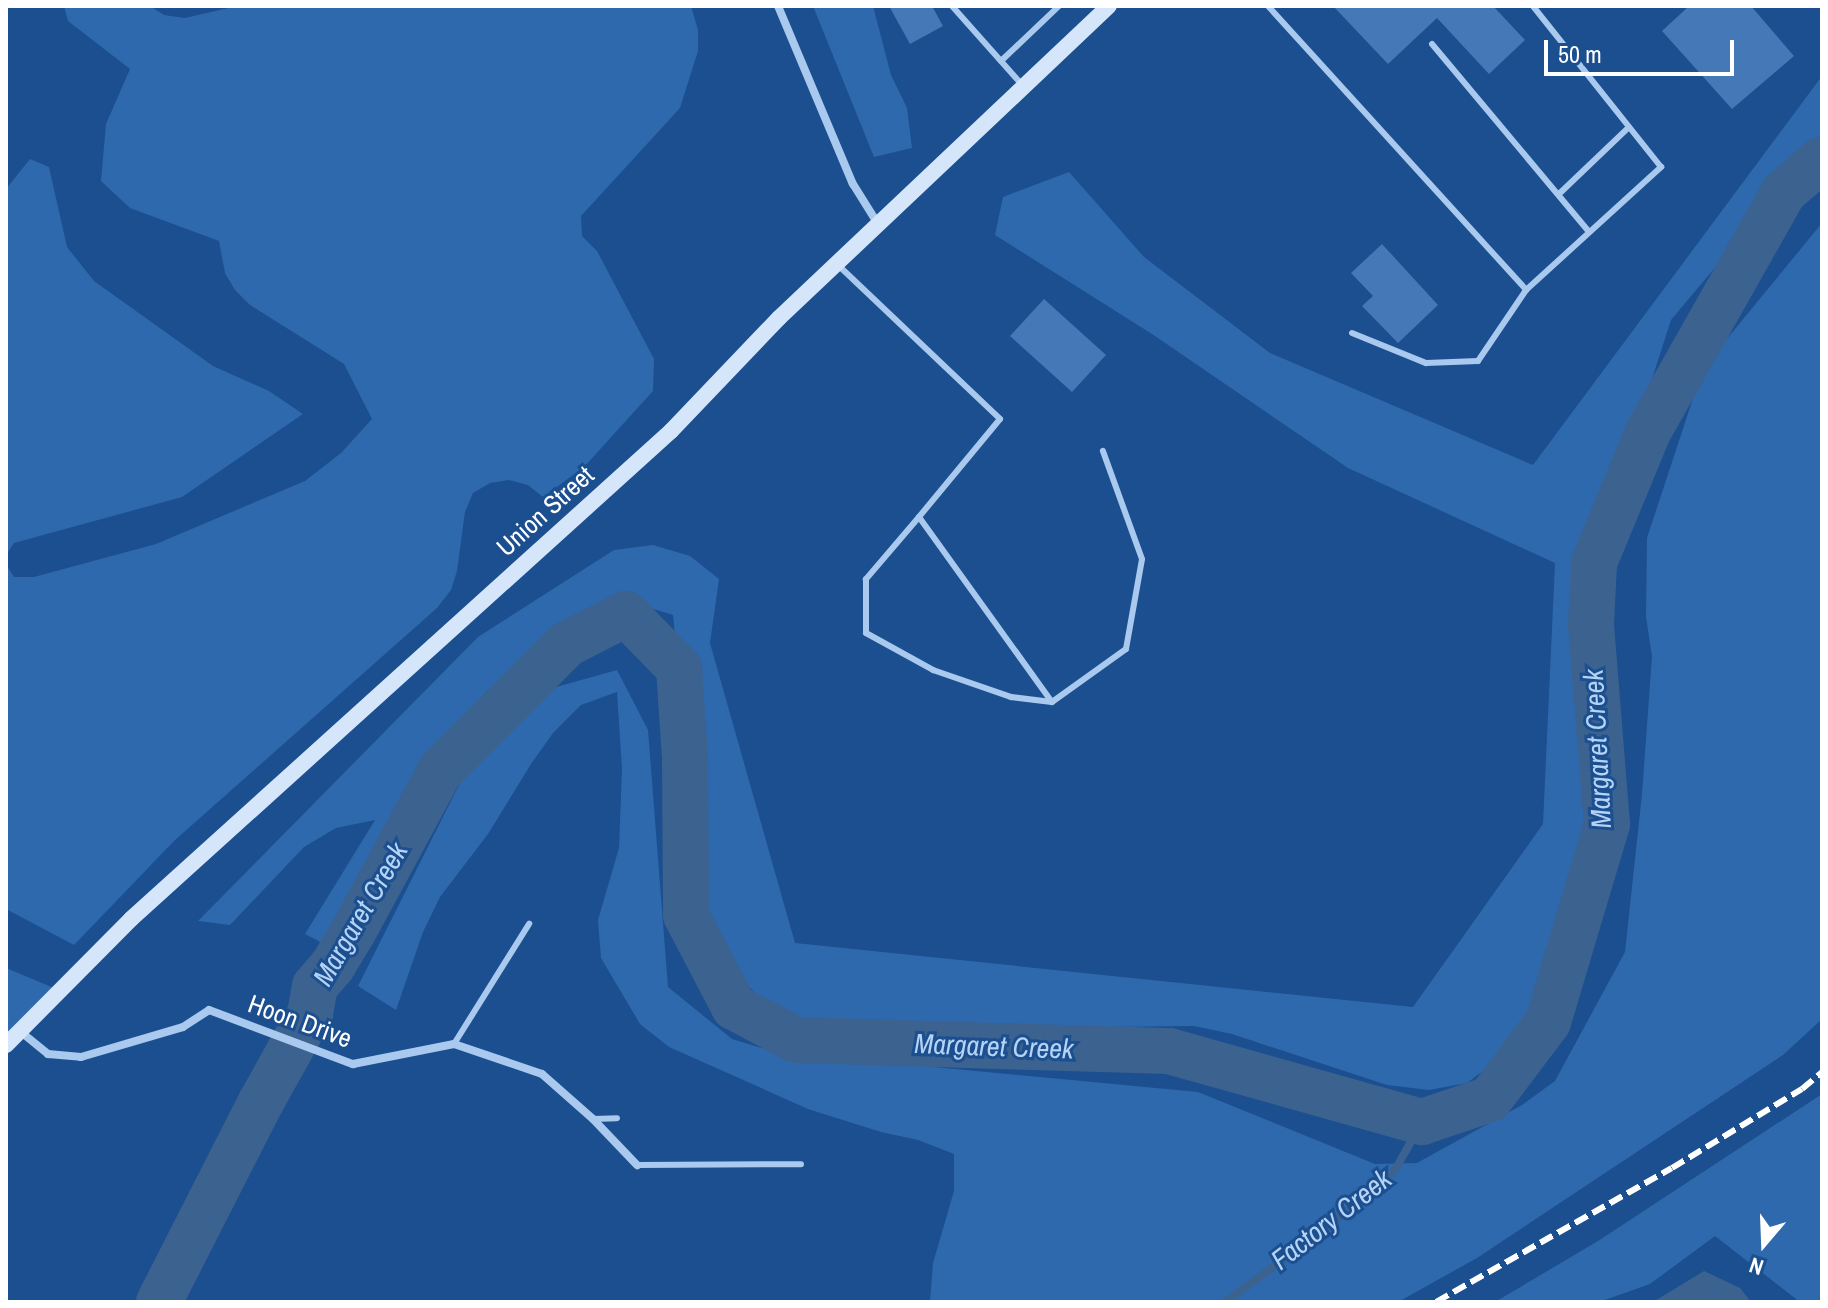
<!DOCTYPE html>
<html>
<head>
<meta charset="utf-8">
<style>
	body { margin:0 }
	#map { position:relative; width:1828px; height:1308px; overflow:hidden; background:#1b4f8f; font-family:"Archivo Narrow",sans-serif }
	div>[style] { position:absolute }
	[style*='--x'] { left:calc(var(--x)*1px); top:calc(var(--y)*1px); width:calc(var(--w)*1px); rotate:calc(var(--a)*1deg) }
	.green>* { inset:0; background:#2e69ad }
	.water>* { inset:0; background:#3c6290 }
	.stream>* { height:8px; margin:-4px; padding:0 4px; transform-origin:4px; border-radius:4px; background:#3c6290 }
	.river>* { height:46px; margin:-23px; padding:0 23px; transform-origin:23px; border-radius:23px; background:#3c6290 }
	.building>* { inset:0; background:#4478b7 }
	.lane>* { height:6px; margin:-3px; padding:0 3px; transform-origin:3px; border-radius:3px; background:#a9c9ee }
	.street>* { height:8px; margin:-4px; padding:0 4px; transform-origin:4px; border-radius:4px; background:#a9c9ee }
	.secondary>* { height:16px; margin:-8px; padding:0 8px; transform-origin:8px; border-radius:8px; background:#d6e6fa }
	.rail>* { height:6px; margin-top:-3px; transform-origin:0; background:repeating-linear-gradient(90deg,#fff 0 14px,transparent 0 20px) }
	span { translate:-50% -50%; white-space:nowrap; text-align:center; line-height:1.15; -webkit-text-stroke:6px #1b4f8f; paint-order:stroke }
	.street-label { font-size:26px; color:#fff }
	.water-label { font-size:28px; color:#b5d3f5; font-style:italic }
	.frame { position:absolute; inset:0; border:8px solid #fff; pointer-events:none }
	.north { position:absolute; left:1724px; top:1204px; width:80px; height:80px; -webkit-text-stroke:6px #1b4f8f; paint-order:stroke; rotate:199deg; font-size:22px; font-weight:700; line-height:32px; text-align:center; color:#fff }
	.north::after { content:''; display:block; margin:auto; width:28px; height:36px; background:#fff; clip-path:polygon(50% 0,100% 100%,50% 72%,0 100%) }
	.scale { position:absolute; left:1544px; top:40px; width:190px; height:36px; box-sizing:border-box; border:4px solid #fff; border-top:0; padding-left:10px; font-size:24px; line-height:28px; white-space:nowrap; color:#fff; -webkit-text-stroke:6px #1b4f8f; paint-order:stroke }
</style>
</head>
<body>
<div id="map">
	<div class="green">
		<i style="clip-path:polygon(64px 6px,150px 6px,164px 15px,185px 18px,237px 6px,691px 6px,698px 30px,698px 51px,680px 108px,581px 216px,582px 236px,597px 251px,654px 359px,653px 391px,584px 467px,543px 497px,528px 485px,509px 480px,490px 483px,473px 493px,465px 512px,457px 571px,451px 590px,437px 608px,174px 841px,74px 945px,6px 909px,6px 564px,14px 577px,34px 577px,156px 544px,305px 481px,341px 453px,372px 419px,344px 364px,250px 305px,235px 290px,225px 273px,219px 241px,130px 208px,101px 181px,106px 124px,130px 69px,68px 21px)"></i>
		<i style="clip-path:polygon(813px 6px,873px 6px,891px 75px,907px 108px,912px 148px,874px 157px)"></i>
		<i style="clip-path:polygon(1822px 76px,1822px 140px,1671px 320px,1615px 494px,1587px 567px,1601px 788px,1552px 974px,1510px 1043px,1483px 1071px,1467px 1083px,1429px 1090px,1387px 1085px,1232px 1034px,1194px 1026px,1025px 1028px,841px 1021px,821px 1027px,801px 1024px,766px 1005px,724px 960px,710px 923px,694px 820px,673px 615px,634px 603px,593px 606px,485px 693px,326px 945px,305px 934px,375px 820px,336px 828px,304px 847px,230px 925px,198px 921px,478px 637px,614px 550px,653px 545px,690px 556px,719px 579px,710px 643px,795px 943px,1413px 1007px,1543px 824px,1555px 563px,1348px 468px,1152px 334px,995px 235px,1003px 197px,1069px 172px,1144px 257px,1270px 353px,1533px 465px)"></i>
		<i style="clip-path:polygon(30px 159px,49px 167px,67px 247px,94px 281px,213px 366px,269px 391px,303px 414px,182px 497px,14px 543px,6px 555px,6px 189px)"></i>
		<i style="clip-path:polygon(1822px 223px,1822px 1019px,1783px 1055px,1477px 1258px,1398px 1302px,930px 1302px,933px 1263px,954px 1191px,954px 1154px,918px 1140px,881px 1132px,808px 1109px,669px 1047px,640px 1024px,601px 958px,598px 920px,619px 848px,622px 769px,617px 692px,581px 705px,553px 733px,531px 764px,488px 834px,440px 897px,423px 932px,396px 1010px,358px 986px,465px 773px,489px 740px,549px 689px,617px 670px,648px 730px,668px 987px,732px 1039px,775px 1052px,1198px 1092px,1375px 1164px,1417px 1163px,1522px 1105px,1555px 1081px,1625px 952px,1642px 794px,1652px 656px,1646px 617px,1647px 538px,1703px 368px)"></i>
		<i style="clip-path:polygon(6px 968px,61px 991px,6px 1045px)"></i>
		<i style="clip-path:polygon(1822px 1094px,1822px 1302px,1800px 1302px,1715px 1236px,1650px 1284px,1599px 1302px,1495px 1302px,1598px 1241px)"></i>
	</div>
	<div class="water">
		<i style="clip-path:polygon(1704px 1271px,1740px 1288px,1751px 1302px,1653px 1302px)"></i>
	</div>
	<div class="stream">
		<i style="--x:1225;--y:1302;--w:117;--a:-36"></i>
		<i style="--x:1320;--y:1233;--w:98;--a:-40"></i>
		<i style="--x:1395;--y:1170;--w:55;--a:-60.6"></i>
	</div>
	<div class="river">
		<i style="--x:159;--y:1302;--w:225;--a:-63"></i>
		<i style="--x:261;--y:1102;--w:101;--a:-60.9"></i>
		<i style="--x:310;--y:1014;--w:28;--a:-80"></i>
		<i style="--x:315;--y:986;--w:28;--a:-49"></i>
		<i style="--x:333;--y:965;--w:39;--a:-59"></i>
		<i style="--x:353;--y:932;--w:183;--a:-61.6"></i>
		<i style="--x:440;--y:771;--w:180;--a:-45"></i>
		<i style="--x:567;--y:644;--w:66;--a:-27"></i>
		<i style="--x:626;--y:614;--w:76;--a:45.5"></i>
		<i style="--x:679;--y:668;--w:91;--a:86.2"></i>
		<i style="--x:685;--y:759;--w:156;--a:89.6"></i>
		<i style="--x:686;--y:915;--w:104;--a:62.4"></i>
		<i style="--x:734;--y:1007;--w:70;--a:28"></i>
		<i style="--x:796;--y:1040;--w:373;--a:1.7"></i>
		<i style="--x:1169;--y:1051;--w:263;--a:15.7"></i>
		<i style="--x:1422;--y:1122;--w:72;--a:-18.7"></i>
		<i style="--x:1490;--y:1099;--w:96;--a:-53"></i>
		<i style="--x:1548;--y:1022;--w:207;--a:-73.4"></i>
		<i style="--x:1607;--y:824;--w:200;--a:-94.6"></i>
		<i style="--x:1591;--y:625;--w:62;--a:-87.2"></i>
		<i style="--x:1594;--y:563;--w:142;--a:-67.6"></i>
		<i style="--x:1648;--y:432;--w:276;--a:-60.5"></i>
		<i style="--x:1784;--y:192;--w:50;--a:-41"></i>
	</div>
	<div class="building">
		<i style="clip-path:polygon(889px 6px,932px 6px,943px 26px,910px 44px)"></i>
		<i style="clip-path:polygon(1333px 6px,1493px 6px,1525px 40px,1489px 74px,1437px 18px,1388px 64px)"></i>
		<i style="clip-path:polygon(1689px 6px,1751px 6px,1794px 56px,1732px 109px,1662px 31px)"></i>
		<i style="clip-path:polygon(1382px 244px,1438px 305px,1398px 343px,1362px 306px,1373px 296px,1351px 273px)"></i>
		<i style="clip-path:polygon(1044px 299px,1106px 355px,1072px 392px,1010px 336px)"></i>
	</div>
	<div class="lane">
		<i style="--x:952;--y:6;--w:107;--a:48.4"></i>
		<i style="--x:1268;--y:6;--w:384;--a:47.7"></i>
		<i style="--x:1526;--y:290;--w:183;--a:-42.3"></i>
		<i style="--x:1661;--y:167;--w:206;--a:-128.5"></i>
		<i style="--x:1432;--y:44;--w:245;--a:50.1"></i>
		<i style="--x:1001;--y:61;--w:80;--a:-43.5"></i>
		<i style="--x:1560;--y:193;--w:95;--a:-43.7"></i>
		<i style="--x:839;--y:266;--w:222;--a:43.5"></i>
		<i style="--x:1000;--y:419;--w:127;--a:129.6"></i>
		<i style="--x:919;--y:517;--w:228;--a:54.3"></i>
		<i style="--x:1052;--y:702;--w:91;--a:-35.6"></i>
		<i style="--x:1126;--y:649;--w:91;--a:-79.9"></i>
		<i style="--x:1142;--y:559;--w:115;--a:-109.9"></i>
		<i style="--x:1352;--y:333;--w:80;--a:22.1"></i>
		<i style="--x:1426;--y:363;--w:52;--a:-2.2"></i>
		<i style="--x:1478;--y:361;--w:86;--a:-55.9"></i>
		<i style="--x:919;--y:517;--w:82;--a:130.5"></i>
		<i style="--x:866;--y:579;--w:54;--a:90"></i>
		<i style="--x:866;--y:633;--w:77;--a:28.9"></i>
		<i style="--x:933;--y:670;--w:83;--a:19.1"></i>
		<i style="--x:1011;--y:697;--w:41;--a:7"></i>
		<i style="--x:454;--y:1044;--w:142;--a:-58"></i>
		<i style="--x:593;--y:1119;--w:24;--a:-2"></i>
		<i style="--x:637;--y:1165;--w:164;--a:-0.3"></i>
	</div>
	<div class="street">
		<i style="--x:778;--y:6;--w:193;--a:67.2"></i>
		<i style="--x:853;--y:184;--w:47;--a:58"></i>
		<i style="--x:21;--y:1032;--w:35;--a:39"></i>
		<i style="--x:48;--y:1054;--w:33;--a:5"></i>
		<i style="--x:81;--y:1057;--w:106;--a:-16.4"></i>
		<i style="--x:183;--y:1027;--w:31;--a:-33"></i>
		<i style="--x:209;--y:1010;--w:154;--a:20.6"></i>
		<i style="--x:353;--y:1064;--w:103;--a:-11.2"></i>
		<i style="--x:454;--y:1044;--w:93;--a:18.8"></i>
		<i style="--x:542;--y:1074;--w:68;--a:41.4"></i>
		<i style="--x:593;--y:1119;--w:64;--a:46.3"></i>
	</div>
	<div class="secondary">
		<i style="--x:6;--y:1045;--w:177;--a:-45.2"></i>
		<i style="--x:131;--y:919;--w:728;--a:-42.1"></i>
		<i style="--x:671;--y:431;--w:156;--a:-46.3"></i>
		<i style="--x:779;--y:318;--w:454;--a:-43.4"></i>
	</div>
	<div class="rail">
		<i style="--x:1436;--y:1302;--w:271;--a:-29.6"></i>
		<i style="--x:1672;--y:1168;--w:152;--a:-31.3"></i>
		<i style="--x:1802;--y:1089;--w:26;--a:-40"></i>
	</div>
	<div class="street-label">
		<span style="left:545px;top:511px;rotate:-42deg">Union Street</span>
		<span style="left:300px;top:1021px;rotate:20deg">Hoon Drive</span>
	</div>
	<div class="water-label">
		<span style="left:1597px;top:749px;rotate:-93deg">Margaret Creek</span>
		<span style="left:360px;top:914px;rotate:-60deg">Margaret Creek</span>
		<span style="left:994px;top:1046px;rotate:2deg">Margaret Creek</span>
		<span style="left:1331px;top:1219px;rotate:-38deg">Factory Creek</span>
	</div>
	<div class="frame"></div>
	<div class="north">N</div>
	<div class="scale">50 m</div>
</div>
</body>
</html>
